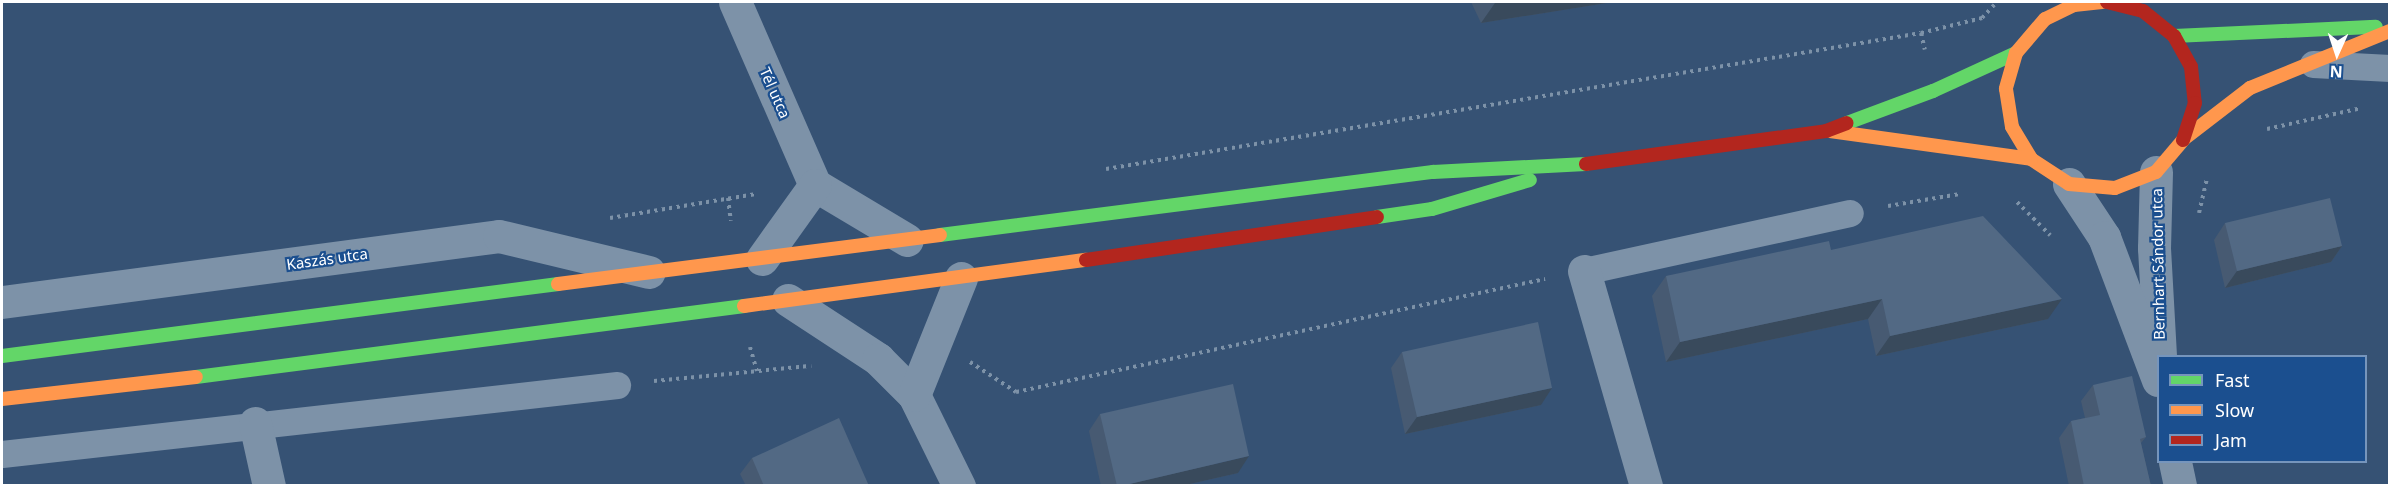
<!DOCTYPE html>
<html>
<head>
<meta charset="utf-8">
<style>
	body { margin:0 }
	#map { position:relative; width:2391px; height:487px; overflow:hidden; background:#365274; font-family:"Noto Sans",sans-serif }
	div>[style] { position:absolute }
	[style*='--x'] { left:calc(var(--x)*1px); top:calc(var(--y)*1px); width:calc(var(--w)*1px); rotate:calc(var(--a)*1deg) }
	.path>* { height:4px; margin-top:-2px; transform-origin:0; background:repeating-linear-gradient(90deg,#7d92a8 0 3px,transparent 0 7.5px) }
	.lane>* { height:27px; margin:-13.5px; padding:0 13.5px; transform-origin:13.5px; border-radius:13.5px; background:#7d92a8 }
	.street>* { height:33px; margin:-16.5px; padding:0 16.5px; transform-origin:16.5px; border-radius:16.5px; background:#7d92a8 }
	.fast>* { height:14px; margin:-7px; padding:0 7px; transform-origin:7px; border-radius:7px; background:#63d668 }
	.slow>* { height:14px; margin:-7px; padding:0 7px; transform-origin:7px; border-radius:7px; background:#ff974d }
	.jam>* { height:14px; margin:-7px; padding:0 7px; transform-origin:7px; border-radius:7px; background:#b3261e }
	.wall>* { inset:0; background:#475a72 }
	.shaded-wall>* { inset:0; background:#394a5c }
	.building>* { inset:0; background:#526984 }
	span { translate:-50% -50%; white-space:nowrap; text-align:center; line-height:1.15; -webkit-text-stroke:4.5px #1b4f8f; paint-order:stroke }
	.street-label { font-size:15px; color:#fff }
	.frame { position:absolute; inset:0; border:3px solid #fff; pointer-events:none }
	.legend { position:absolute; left:2157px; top:355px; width:210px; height:108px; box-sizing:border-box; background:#1b4f8f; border:2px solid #7695bc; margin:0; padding:8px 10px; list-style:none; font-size:18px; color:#fff }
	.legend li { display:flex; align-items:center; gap:12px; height:30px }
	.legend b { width:30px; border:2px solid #7695bc }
	.north { position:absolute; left:2307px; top:24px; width:60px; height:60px; -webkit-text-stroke:4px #1b4f8f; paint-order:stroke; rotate:183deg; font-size:16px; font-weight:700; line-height:24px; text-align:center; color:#fff }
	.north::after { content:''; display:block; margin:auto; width:21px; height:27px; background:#fff; clip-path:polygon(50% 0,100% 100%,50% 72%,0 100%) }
</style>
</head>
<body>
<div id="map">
	<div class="path">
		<i style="--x:1921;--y:33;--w:17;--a:77"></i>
		<i style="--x:2267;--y:129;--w:97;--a:-12.5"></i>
		<i style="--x:1106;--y:169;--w:826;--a:-9.47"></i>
		<i style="--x:1921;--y:33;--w:63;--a:-13.8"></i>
		<i style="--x:1982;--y:18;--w:22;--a:-47"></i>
		<i style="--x:728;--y:198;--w:23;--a:83"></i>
		<i style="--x:2017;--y:202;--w:47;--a:45"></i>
		<i style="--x:1888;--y:206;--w:73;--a:-9.5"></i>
		<i style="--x:2199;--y:213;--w:35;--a:-77"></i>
		<i style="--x:610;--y:218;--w:148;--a:-9.3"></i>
		<i style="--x:750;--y:347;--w:25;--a:74"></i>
		<i style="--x:970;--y:362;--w:55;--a:33.1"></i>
		<i style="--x:1016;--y:392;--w:541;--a:-12.06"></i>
		<i style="--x:654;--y:381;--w:158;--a:-5.5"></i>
	</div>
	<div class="lane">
		<i style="--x:2313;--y:64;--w:77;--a:3"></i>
		<i style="--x:1584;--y:271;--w:272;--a:-12.3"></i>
		<i style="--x:2;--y:454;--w:619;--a:-6.4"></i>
	</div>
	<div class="street">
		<i style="--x:735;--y:2;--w:200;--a:66.4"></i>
		<i style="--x:815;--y:185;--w:107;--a:30.9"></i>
		<i style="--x:2156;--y:172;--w:76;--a:91.5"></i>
		<i style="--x:2154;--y:248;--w:108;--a:86.8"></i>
		<i style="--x:2069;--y:184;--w:64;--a:56.6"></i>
		<i style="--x:2104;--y:237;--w:153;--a:69.3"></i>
		<i style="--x:762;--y:259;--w:91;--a:-54.4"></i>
		<i style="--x:1584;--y:271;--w:224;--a:73.9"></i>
		<i style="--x:788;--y:300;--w:108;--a:33.2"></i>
		<i style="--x:878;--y:359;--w:51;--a:45"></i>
		<i style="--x:914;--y:395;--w:102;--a:63.7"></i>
		<i style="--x:2;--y:302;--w:501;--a:-7.56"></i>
		<i style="--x:499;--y:236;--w:154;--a:13.5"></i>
		<i style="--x:914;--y:395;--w:126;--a:-68.1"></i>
		<i style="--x:255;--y:423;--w:65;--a:77.5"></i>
		<i style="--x:2175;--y:462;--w:25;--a:78"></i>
	</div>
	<div class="fast">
		<i style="--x:2174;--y:36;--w:202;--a:-2.6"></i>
		<i style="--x:1847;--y:123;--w:92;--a:-20.4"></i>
		<i style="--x:1933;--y:91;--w:91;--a:-24.6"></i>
		<i style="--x:1377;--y:217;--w:56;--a:-8.3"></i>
		<i style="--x:1432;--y:209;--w:102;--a:-16.5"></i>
		<i style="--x:940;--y:235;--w:497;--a:-7.3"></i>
		<i style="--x:1433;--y:172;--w:153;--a:-3"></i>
		<i style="--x:2;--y:356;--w:561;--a:-7.38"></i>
		<i style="--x:196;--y:377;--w:553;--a:-7.38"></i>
	</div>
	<div class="slow">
		<i style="--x:2102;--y:2;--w:28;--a:174"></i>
		<i style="--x:2074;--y:5;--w:32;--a:154"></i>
		<i style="--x:2045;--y:19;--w:45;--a:130.5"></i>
		<i style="--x:2016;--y:53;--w:37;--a:106"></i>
		<i style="--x:2006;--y:89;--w:38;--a:81"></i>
		<i style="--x:2012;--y:127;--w:37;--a:59"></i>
		<i style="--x:2031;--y:159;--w:45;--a:33.3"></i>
		<i style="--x:2069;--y:184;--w:46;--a:5"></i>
		<i style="--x:2115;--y:188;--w:44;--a:-21.3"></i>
		<i style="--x:2156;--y:172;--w:42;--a:-49.8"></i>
		<i style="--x:1830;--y:131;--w:203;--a:7.9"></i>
		<i style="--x:2185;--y:138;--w:82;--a:-37.6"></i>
		<i style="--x:2250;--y:88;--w:151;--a:-22.2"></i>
		<i style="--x:558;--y:284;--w:385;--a:-7.3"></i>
		<i style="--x:744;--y:306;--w:345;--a:-7.7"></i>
		<i style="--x:2;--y:399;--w:195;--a:-6.5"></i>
	</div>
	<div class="jam">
		<i style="--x:2107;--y:2;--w:37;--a:14"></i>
		<i style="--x:2143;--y:11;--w:40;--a:39"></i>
		<i style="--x:2174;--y:36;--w:35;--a:61"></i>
		<i style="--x:2191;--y:67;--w:36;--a:84"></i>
		<i style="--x:2195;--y:103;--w:39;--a:108"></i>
		<i style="--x:1586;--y:164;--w:242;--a:-7.8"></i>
		<i style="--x:1826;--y:131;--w:22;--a:-21"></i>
		<i style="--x:1086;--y:260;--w:294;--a:-8.4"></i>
	</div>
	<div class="wall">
		<i style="clip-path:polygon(1471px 2px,1613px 2px,1481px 23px)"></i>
		<i style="clip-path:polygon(2225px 223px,2342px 246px,2331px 262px,2225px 288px,2214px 240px)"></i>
		<i style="clip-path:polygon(1831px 250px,2048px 319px,1876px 356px,1868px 319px,1666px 362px,1652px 296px,1666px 276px)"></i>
		<i style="clip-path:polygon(1402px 352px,1541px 405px,1405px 434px,1391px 368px)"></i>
		<i style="clip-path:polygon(2093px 385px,2146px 437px,2141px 443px,2151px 486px,2069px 486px,2059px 438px,2071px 421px,2085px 418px,2081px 401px)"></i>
		<i style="clip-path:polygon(1100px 414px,1238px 473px,1181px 486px,1101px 486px,1089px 431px)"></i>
		<i style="clip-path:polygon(752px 458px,869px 486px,746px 486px,740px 474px)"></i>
	</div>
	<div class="shaded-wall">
		<i style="clip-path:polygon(1506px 2px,1613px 2px,1481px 23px,1495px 3px)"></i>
		<i style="clip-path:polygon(2342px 246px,2331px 262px,2225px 288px,2237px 271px)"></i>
		<i style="clip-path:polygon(1882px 299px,1868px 319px,1666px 362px,1680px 342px)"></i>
		<i style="clip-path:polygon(2062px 299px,2048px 319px,1876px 356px,1890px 336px)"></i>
		<i style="clip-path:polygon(1552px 388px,1541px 405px,1405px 434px,1417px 417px)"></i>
		<i style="clip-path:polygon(1249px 456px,1238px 473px,1181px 486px,1121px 486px)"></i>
	</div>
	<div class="building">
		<i style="clip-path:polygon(2330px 198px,2342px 246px,2237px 271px,2225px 223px)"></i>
		<i style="clip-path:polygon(1983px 216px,2062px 299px,1890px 336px,1882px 299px,1680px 342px,1666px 276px,1829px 241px,1831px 250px)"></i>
		<i style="clip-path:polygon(1538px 322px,1552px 388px,1417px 417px,1402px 352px)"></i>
		<i style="clip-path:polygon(2132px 376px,2146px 437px,2140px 439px,2151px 486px,2084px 486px,2071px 421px,2100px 415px,2093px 385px)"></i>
		<i style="clip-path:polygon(1233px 384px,1249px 456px,1121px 486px,1117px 486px,1100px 414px)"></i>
		<i style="clip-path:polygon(839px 418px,869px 486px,764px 486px,752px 458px)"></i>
	</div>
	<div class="street-label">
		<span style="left:775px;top:93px;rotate:66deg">Tél utca</span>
		<span style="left:327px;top:259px;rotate:-8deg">Kaszás utca</span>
		<span style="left:2158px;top:264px;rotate:-91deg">Bernhart Sándor utca</span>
	</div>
	<div class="frame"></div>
	<ul class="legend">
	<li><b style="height:8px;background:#63d668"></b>Fast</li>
	<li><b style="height:8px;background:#ff974d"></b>Slow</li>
	<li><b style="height:8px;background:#b3261e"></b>Jam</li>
	</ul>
	<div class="north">N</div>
</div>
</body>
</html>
